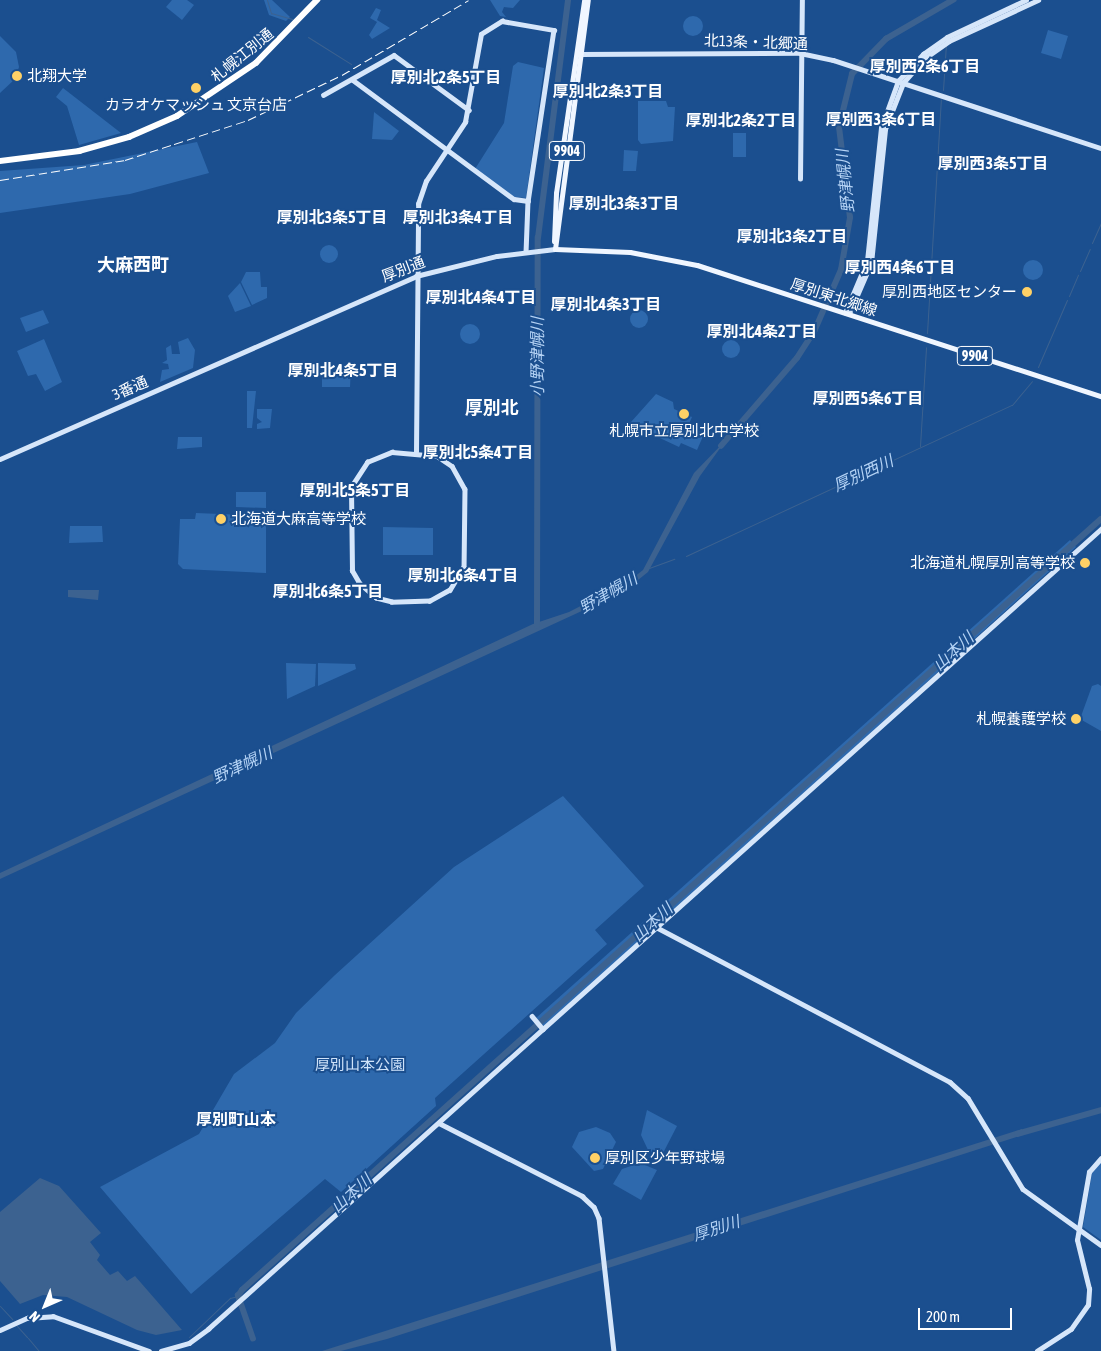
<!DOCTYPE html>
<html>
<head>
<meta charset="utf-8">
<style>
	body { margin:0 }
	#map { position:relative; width:1101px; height:1351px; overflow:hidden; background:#1b4f8f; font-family:"Asap Condensed","Noto Sans JP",sans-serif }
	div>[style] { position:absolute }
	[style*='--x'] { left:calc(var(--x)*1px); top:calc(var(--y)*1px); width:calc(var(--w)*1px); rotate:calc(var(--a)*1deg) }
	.green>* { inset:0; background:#2e69ad }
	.round { border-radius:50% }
	.water>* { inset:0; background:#3c6290 }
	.stream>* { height:1px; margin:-0.5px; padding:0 0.5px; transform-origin:0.5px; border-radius:0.5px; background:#3c6290 }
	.river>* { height:5.5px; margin:-2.75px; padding:0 2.75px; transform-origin:2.75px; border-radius:2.75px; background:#3c6290 }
	.secondary>* { height:4.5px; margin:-2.25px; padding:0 2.25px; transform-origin:2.25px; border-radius:2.25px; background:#d6e6fa }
	.primary>* { height:5px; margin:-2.5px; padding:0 2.5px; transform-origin:2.5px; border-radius:2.5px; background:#f0f6ff }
	.highway>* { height:5.5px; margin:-2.75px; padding:0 2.75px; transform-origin:2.75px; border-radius:2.75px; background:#fff }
	.rail>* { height:1px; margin-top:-0.5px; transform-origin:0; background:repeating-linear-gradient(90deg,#fff 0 9px,transparent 0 13px) }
	.dots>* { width:14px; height:14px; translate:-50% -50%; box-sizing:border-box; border:2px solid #1b4f8f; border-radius:50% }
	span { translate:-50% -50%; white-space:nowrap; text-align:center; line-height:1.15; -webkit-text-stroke:4px #1b4f8f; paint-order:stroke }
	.shield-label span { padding:1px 4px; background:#1b4f8f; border:1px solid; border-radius:4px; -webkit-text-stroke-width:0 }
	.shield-label { font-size:14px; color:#fff; font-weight:700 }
	.street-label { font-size:15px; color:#fff }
	.poi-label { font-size:15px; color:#fff }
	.left { translate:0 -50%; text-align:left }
	.right { translate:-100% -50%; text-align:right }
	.park-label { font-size:15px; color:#cfe3fa }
	.neighbourhood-label { font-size:16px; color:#fff; font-weight:700 }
	.water-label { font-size:16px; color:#b5d3f5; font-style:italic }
	.quarter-label { font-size:18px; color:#fff; font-weight:700 }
	.north { position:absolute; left:20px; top:1281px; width:50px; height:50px; -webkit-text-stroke:4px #1b4f8f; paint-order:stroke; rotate:224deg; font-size:14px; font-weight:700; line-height:20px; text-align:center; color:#fff }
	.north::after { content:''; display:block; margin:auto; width:18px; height:22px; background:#fff; clip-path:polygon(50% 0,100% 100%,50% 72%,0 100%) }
	.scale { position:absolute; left:918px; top:1308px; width:94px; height:22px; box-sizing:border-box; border:2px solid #fff; border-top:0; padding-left:6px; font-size:15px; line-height:18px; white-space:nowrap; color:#fff; -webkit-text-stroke:4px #1b4f8f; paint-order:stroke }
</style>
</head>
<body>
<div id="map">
	<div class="green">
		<i style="clip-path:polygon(172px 0,187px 0,194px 5px,182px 20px,166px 7px)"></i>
		<i style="clip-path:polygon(264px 0,272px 0,290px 17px,286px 21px,269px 15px)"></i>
		<i style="clip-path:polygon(490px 0,520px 0,513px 8px,504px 7px,502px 12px,506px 17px,500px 16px)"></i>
		<i style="clip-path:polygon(376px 8px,381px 10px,377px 20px,390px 28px,372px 39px,369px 35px,377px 22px,370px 18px)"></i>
		<i class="round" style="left:683px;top:16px;width:20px;height:20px"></i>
		<i style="clip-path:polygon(1048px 30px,1068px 36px,1061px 59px,1041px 53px)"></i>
		<i style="clip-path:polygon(0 36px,16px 52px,19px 67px,15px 79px,0 93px)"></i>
		<i style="clip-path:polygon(518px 62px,544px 68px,526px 198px,514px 197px,475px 169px,504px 123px,513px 66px)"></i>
		<i style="clip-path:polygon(63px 88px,121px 133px,79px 145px,67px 106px,56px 97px)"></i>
		<i style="clip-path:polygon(638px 101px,666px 101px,668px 107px,675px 107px,673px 141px,641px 144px,638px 140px)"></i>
		<i style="clip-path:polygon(374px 112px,399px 131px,392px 140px,372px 139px)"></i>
		<i style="clip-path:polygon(733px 133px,746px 133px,746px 157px,733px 157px)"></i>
		<i style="clip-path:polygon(197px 142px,209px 173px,130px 194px,0 213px,0 171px,84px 165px)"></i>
		<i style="clip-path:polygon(624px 150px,638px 151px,636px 171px,623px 171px)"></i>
		<i class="round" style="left:320px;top:245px;width:18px;height:18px"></i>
		<i class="round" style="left:1023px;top:260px;width:20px;height:20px"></i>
		<i style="clip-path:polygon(246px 272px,260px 272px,261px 287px,267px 287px,267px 298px,252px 305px,241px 282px)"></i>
		<i style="clip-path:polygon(240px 283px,251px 306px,235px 312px,228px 296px)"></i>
		<i style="clip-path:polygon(43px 310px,49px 323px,26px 332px,20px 318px)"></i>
		<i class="round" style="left:630px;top:310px;width:18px;height:18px"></i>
		<i class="round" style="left:460px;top:324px;width:20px;height:20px"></i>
		<i style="clip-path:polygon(188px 338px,195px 350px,193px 368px,160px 382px,162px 370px,169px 369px,168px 364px,162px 363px,167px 360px,166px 348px,171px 345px,172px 354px,180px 354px,178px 342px)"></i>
		<i style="clip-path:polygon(44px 339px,62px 382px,45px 391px,36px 374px,28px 376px,17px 351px)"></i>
		<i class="round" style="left:722px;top:340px;width:18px;height:18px"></i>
		<i style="clip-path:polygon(322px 368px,351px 368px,350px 387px,322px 387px)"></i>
		<i style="clip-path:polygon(247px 391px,256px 391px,252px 428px,247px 428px)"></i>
		<i style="clip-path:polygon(656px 394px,673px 402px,674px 409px,692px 417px,688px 426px,704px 434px,697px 450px,681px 443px,679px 447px,632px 425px,631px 422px)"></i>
		<i style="clip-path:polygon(257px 409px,272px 409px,270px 428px,257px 429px,257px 424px,262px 422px,257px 418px)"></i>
		<i style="clip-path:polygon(178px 437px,202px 437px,202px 447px,177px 449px)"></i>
		<i style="clip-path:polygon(236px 492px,266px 492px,266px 508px,236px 507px)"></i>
		<i style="clip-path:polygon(196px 513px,266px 516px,266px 573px,183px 569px,178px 564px,180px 519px,195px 519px)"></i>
		<i style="clip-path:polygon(70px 526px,102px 526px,103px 542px,69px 543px)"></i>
		<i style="clip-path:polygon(383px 527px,433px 528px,433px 555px,383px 555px)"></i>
		<i style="clip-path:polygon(1070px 540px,1076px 547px,545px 1028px,536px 1018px)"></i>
		<i style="clip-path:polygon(286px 663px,316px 664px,315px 686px,287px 699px)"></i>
		<i style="clip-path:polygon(318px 663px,355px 664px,356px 669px,318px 686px)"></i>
		<i style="clip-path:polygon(1098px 684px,1101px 686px,1101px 731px,1080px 719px,1092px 686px)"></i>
		<i style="clip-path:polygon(563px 796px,644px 886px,595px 930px,607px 944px,435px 1098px,436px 1106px,341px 1192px,325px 1179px,191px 1294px,100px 1187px,199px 1134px,234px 1074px,275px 1043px,296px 1013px,335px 975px,454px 867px)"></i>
		<i style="clip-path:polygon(647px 1110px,677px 1126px,660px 1159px,648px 1150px,641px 1135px)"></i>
		<i style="clip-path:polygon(596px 1127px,610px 1133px,616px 1142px,603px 1169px,594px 1171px,572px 1147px,579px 1132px)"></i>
		<i style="clip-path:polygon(1101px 1162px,1101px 1240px,1083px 1227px,1092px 1173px)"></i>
		<i style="clip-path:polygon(640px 1163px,657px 1170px,641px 1200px,613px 1184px,622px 1169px)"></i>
	</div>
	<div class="water">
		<i style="clip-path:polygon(726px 440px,700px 476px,648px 572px,623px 592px,0 879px,0 873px,533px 624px,569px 612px,629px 581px,643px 570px,694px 473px)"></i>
		<i style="clip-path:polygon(68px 590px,99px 590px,98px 600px,68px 597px)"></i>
		<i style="clip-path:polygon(1022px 1129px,1023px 1135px,387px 1339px,341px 1351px,322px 1351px)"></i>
		<i style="clip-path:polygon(40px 1178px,59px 1186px,101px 1233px,90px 1242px,100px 1255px,97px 1260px,110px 1275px,118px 1271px,127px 1281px,135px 1276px,182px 1330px,156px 1335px,137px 1330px,67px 1297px,43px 1295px,20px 1304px,0 1281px,0 1212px)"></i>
	</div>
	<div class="stream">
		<i style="--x:267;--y:0;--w:14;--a:73"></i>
		<i style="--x:271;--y:13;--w:22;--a:16"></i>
		<i style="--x:308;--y:37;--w:51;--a:32.1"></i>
		<i style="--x:943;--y:90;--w:46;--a:-86.3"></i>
		<i style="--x:1092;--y:243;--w:22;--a:-66"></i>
		<i style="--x:1080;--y:271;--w:24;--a:-66"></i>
		<i style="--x:1069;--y:296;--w:23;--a:-67"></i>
		<i style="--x:927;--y:333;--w:234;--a:-86.6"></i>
		<i style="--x:1038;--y:367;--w:73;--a:-66.6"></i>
		<i style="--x:920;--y:446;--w:99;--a:-86.5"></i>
		<i style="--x:686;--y:556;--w:359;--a:-24.9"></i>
		<i style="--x:1012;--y:405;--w:31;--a:-50"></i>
		<i style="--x:649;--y:568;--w:27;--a:-20"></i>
		<i style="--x:0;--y:1306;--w:18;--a:47"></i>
		<i style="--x:17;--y:1326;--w:15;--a:48"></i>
		<i style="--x:189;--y:1337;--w:57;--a:-43.6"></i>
		<i style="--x:230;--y:1298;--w:8;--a:-14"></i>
		<i style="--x:28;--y:1338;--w:17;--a:50"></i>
	</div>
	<div class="river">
		<i style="--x:721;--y:446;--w:116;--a:-49.2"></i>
		<i style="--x:797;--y:358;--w:31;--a:-57"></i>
		<i style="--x:814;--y:332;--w:68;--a:-66.5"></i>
		<i style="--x:841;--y:270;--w:53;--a:-80.2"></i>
		<i style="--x:850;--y:218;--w:92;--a:-96.9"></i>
		<i style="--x:839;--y:127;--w:55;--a:-76.2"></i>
		<i style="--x:852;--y:74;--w:49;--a:-45.8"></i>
		<i style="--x:886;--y:39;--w:78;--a:-30.2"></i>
		<i style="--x:537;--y:626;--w:388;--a:-89.9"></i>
		<i style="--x:538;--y:238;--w:240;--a:-82.8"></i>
		<i style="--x:1017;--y:1134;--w:87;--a:-15.9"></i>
		<i style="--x:253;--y:1339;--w:46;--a:-109.2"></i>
		<i style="--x:238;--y:1296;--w:7;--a:-56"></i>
		<i style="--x:242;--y:1290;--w:1154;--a:-41.91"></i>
	</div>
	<div class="secondary">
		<i style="--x:580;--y:54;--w:220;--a:-0.3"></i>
		<i style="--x:800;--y:53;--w:34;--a:12"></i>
		<i style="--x:833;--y:60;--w:282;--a:18.2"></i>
		<i style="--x:353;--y:80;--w:200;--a:36.5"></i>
		<i style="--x:514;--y:199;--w:14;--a:8"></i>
		<i style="--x:323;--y:95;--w:81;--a:-29.4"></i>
		<i style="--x:394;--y:55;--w:93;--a:36.3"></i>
		<i style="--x:800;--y:179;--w:179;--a:-89.4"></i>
		<i style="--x:845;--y:313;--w:56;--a:-67.1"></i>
		<i style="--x:867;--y:261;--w:134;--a:-84"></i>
		<i style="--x:881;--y:128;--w:50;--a:-70.1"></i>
		<i style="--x:898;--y:81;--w:37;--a:-47"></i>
		<i style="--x:923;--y:54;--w:29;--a:-35"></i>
		<i style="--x:947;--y:37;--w:87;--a:-25.1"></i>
		<i style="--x:849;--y:314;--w:56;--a:-66.7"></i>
		<i style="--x:871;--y:263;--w:135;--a:-84"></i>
		<i style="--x:885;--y:129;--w:49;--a:-68.6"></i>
		<i style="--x:903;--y:83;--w:33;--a:-49"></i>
		<i style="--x:925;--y:58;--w:29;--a:-35"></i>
		<i style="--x:949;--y:41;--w:98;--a:-24.7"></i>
		<i style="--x:392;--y:452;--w:45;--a:5.1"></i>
		<i style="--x:437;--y:456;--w:18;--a:34"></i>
		<i style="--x:452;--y:466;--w:26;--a:61"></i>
		<i style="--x:465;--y:489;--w:78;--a:90.7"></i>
		<i style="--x:464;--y:567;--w:27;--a:121"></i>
		<i style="--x:450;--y:590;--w:23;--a:151"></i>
		<i style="--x:430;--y:601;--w:38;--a:178"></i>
		<i style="--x:392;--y:602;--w:16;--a:-166"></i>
		<i style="--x:376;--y:598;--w:23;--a:-139"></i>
		<i style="--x:359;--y:583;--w:14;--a:-120"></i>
		<i style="--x:352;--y:571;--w:84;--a:-90.7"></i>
		<i style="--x:351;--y:487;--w:30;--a:-57"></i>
		<i style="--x:367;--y:462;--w:27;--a:-22"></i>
		<i style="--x:416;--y:452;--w:248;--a:-89.5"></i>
		<i style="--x:418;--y:204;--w:24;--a:-71"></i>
		<i style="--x:426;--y:181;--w:71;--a:-56.5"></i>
		<i style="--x:465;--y:122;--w:89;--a:-79.7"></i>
		<i style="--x:481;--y:34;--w:25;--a:-32"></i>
		<i style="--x:502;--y:21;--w:53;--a:9.8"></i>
		<i style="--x:554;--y:30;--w:173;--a:98.6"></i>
		<i style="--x:528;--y:201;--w:51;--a:92.2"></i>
		<i style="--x:0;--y:459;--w:454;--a:-23.7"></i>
		<i style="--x:416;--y:276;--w:83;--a:-13.9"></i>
		<i style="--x:497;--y:256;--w:58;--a:-6.9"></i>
		<i style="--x:658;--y:928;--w:330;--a:27.8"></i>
		<i style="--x:950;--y:1082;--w:24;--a:42"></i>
		<i style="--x:968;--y:1098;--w:106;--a:58.9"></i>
		<i style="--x:1023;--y:1189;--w:96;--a:35.7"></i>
		<i style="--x:532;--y:1016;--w:17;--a:50"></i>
		<i style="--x:439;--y:1123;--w:161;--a:27"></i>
		<i style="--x:582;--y:1196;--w:16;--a:43"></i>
		<i style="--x:594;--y:1207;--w:12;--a:66"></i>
		<i style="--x:599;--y:1218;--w:134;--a:83.6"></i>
		<i style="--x:0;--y:1330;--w:30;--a:-24"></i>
		<i style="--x:27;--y:1318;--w:26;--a:-4"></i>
		<i style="--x:53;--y:1316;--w:102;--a:20"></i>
		<i style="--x:161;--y:1351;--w:29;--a:-16"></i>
		<i style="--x:189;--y:1343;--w:24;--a:-36"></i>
		<i style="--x:208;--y:1329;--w:1199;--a:-41.86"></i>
		<i style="--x:1037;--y:1351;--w:40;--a:-32.9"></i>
		<i style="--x:1071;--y:1329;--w:29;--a:-55"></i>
		<i style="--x:1088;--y:1305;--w:16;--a:-86"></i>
		<i style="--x:1089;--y:1289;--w:50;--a:-103.8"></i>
		<i style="--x:1077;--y:1240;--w:69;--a:-80"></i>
		<i style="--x:1089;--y:1172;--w:18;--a:-49"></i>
	</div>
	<div class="primary">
		<i style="--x:554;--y:241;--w:48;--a:-87.6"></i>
		<i style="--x:556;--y:193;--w:195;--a:-81.7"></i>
		<i style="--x:555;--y:249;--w:75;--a:2.3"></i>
		<i style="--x:630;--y:252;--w:68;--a:11"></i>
		<i style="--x:697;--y:265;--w:425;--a:18"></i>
		<i style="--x:555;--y:249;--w:251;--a:-82.5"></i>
	</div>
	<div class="highway">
		<i style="--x:0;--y:161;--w:80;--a:-7.2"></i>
		<i style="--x:79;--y:151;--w:52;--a:-15.6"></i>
		<i style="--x:129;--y:137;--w:52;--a:-23.6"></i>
		<i style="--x:177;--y:116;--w:95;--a:-33.9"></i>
		<i style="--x:256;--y:63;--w:88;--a:-45.9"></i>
	</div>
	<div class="rail">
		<i style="--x:0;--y:180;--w:127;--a:-9.1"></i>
		<i style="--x:125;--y:160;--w:129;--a:-18"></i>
		<i style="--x:248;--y:120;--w:104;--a:-25.6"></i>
		<i style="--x:342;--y:75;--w:147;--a:-30.6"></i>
	</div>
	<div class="dots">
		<i style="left:17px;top:76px;background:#ffd166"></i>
		<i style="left:196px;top:88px;background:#ffd166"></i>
		<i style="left:1027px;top:292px;background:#ffd166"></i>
		<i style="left:684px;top:414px;background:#ffd166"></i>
		<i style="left:221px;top:519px;background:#ffd166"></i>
		<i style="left:1085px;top:563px;background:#ffd166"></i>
		<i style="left:1076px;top:719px;background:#ffd166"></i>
		<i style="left:595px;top:1158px;background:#ffd166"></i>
	</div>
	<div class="shield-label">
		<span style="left:567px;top:151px">9904</span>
		<span style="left:975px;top:356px">9904</span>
	</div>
	<div class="street-label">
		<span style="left:756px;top:42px;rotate:2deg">北13条・北郷通</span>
		<span style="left:242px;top:55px;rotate:-39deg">札幌江別通</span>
		<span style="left:403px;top:269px;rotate:-21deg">厚別通</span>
		<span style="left:834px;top:297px;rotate:18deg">厚別東北郷線</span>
		<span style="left:130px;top:388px;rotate:-23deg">3番通</span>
	</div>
	<div class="poi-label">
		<span class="left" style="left:27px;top:76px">北翔大学</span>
		<span style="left:196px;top:105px">カラオケマッシュ 文京台店</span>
		<span class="right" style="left:1017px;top:292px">厚別西地区センター</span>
		<span style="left:684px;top:431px">札幌市立厚別北中学校</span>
		<span class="left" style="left:231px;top:519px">北海道大麻高等学校</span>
		<span class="right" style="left:1075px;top:563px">北海道札幌厚別高等学校</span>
		<span class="right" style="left:1066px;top:719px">札幌養護学校</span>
		<span class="left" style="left:605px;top:1158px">厚別区少年野球場</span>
	</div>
	<div class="park-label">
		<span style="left:360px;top:1065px">厚別山本公園</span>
	</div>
	<div class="neighbourhood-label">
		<span style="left:925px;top:66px">厚別西2条6丁目</span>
		<span style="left:446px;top:77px">厚別北2条5丁目</span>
		<span style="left:608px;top:91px">厚別北2条3丁目</span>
		<span style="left:881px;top:119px">厚別西3条6丁目</span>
		<span style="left:741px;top:120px">厚別北2条2丁目</span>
		<span style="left:993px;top:163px">厚別西3条5丁目</span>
		<span style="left:624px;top:203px">厚別北3条3丁目</span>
		<span style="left:332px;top:217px">厚別北3条5丁目</span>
		<span style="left:458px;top:217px">厚別北3条4丁目</span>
		<span style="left:792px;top:236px">厚別北3条2丁目</span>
		<span style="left:900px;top:267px">厚別西4条6丁目</span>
		<span style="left:481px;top:297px">厚別北4条4丁目</span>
		<span style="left:606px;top:304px">厚別北4条3丁目</span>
		<span style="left:762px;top:331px">厚別北4条2丁目</span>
		<span style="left:343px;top:370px">厚別北4条5丁目</span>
		<span style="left:868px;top:398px">厚別西5条6丁目</span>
		<span style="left:478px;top:452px">厚別北5条4丁目</span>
		<span style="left:355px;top:490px">厚別北5条5丁目</span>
		<span style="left:463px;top:575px">厚別北6条4丁目</span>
		<span style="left:328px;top:591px">厚別北6条5丁目</span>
		<span style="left:236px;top:1119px">厚別町山本</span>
	</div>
	<div class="water-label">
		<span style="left:845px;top:181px;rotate:-96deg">野津幌川</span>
		<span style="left:537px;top:357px;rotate:-90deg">小野津幌川</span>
		<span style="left:863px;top:473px;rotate:-25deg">厚別西川</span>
		<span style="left:608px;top:593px;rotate:-30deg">野津幌川</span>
		<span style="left:953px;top:651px;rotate:-42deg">山本川</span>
		<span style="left:242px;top:765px;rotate:-25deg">野津幌川</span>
		<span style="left:652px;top:922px;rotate:-42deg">山本川</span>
		<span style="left:351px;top:1193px;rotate:-42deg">山本川</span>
		<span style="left:716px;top:1228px;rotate:-18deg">厚別川</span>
	</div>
	<div class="quarter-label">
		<span style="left:133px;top:265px">大麻西町</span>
		<span style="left:492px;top:408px">厚別北</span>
	</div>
	<div class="north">N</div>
	<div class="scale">200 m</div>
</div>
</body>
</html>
